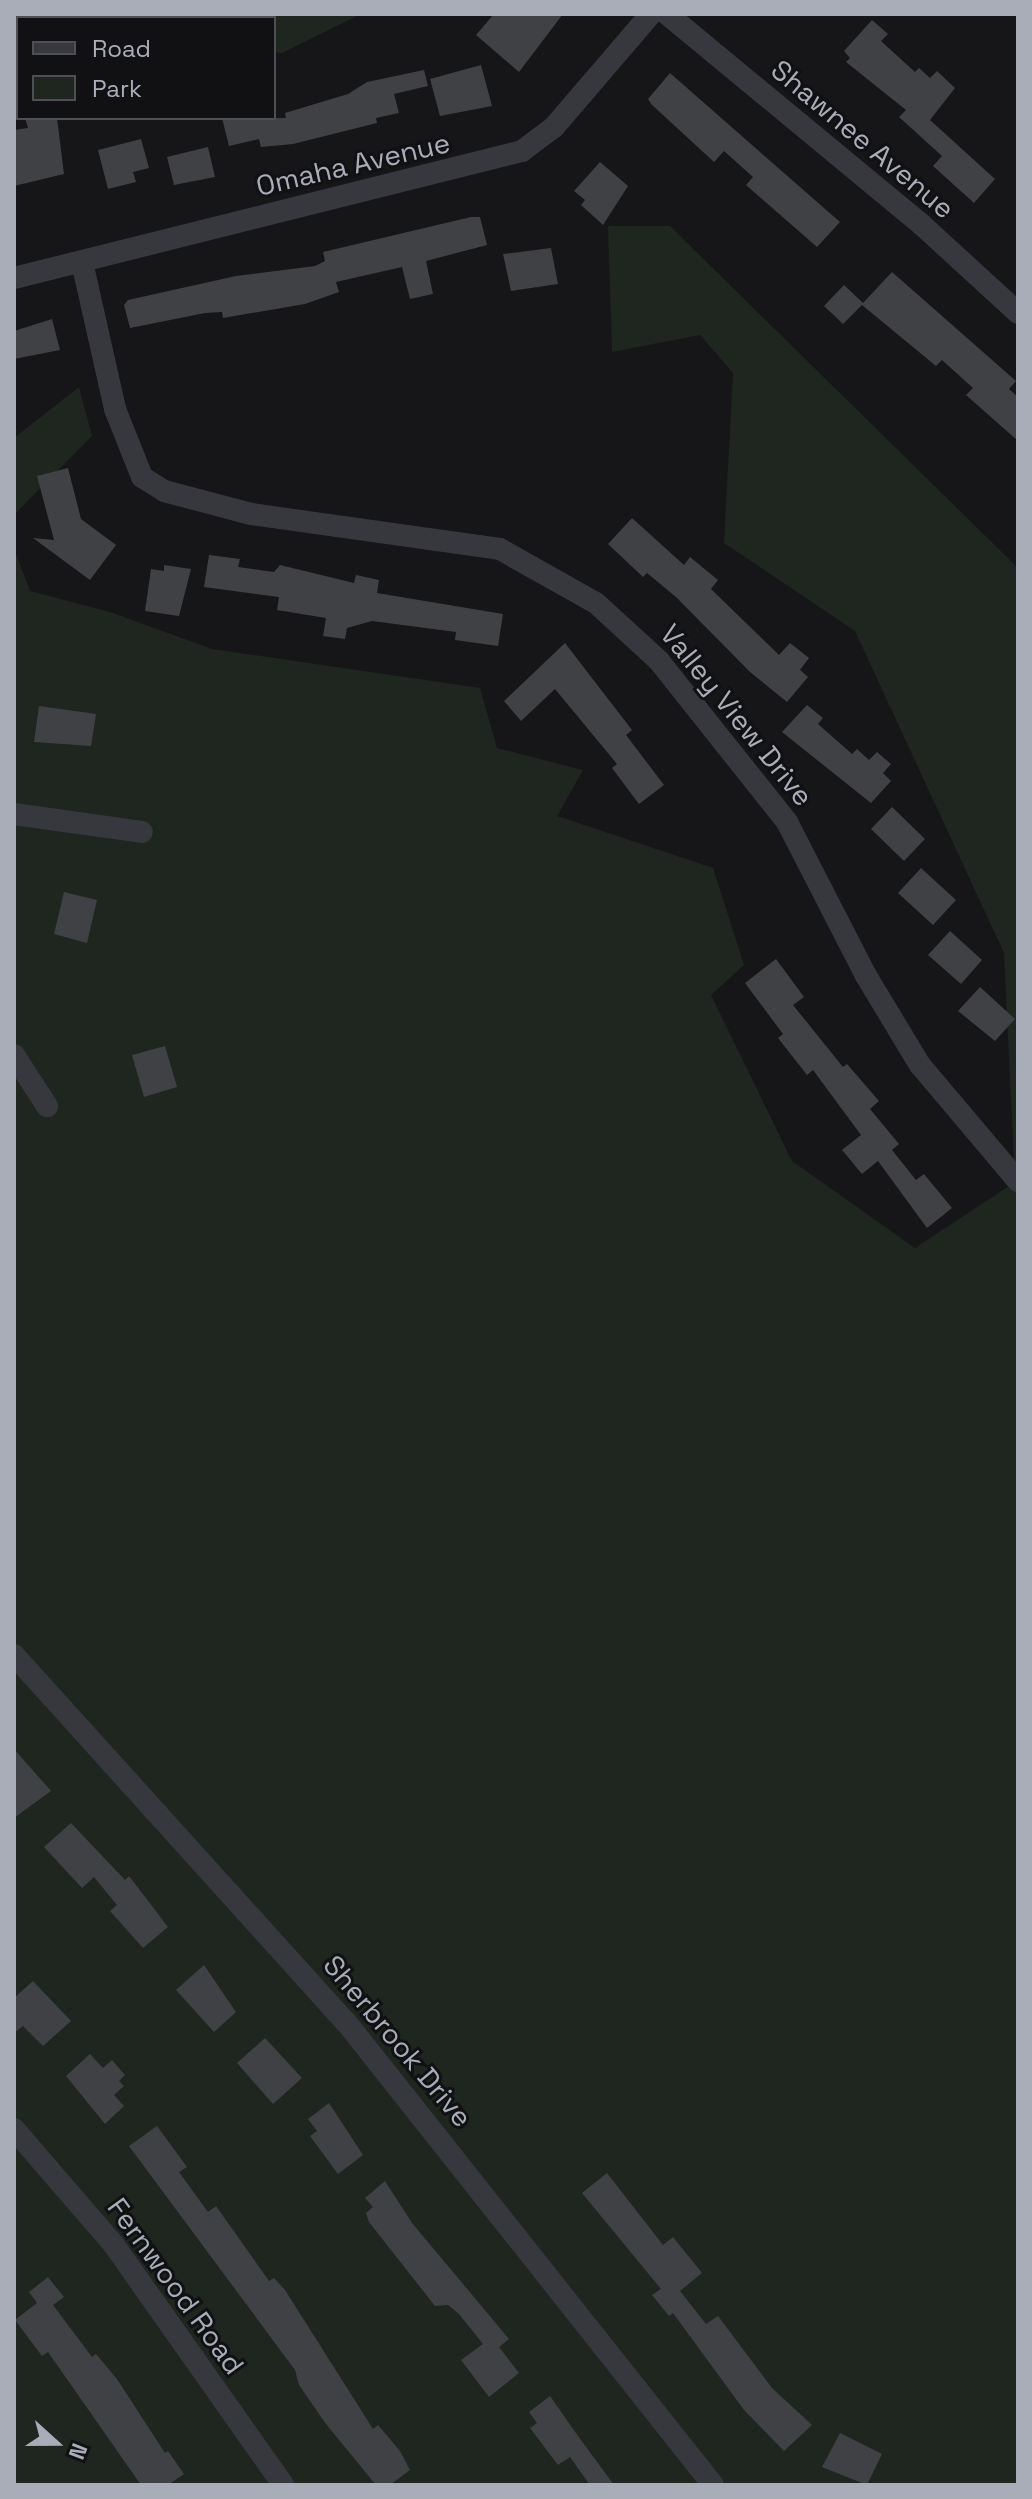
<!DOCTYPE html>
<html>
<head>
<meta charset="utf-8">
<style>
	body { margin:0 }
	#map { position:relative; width:1032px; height:2499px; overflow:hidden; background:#161618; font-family:"Space Grotesk",sans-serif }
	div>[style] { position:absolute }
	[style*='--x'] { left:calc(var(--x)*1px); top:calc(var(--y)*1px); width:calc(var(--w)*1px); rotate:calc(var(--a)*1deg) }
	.green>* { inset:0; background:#1e261f }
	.building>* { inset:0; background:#404145 }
	.minor>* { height:22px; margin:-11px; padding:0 11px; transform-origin:11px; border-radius:11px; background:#37383d }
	span { translate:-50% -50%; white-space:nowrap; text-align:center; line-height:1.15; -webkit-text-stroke:6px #111113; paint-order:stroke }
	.street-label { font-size:28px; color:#a8adb8 }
	.frame { position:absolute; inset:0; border:16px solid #a8adb8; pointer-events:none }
	.legend { position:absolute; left:16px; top:16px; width:260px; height:104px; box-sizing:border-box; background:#111113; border:2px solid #4d4f55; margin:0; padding:10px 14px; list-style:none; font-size:24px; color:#a8adb8 }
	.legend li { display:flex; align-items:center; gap:16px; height:40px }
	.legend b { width:40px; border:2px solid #4d4f55 }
	.north { position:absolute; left:16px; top:2403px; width:80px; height:80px; -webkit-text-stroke:6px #111113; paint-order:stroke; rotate:111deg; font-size:22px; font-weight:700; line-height:32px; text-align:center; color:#a8adb8 }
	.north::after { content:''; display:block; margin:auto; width:28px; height:36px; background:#a8adb8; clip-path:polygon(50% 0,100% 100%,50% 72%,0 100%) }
</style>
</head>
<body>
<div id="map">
	<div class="green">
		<i style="clip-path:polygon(69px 14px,361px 14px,282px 53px,274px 52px,274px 18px)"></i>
		<i style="clip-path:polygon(608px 226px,670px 226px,1018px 568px,1018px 2485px,14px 2485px,14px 549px,30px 591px,110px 612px,212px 649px,480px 688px,497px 748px,583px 770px,557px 816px,713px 868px,744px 965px,711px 995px,792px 1161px,915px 1248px,1015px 1182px,1004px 953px,855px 631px,724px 543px,733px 373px,700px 335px,612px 352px)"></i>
		<i style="clip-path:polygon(79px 387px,92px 436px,14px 515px,14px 438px)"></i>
	</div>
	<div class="building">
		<i style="clip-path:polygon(494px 14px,563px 14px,519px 72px,476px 35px)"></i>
		<i style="clip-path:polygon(872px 20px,888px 34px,881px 41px,915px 72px,919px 68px,930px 78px,937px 71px,955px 88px,930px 120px,995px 179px,974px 203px,933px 166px,942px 156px,899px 117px,906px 110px,846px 62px,850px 58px,844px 51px)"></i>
		<i style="clip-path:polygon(481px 65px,492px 106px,440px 116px,430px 79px)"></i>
		<i style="clip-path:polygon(424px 70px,428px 86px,394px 94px,399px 113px,376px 118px,377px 123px,293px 144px,261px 147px,259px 139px,229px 146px,222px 118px,286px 118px,285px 113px,348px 94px,367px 82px)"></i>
		<i style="clip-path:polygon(670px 73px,840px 222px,817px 247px,746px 185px,753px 177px,724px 151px,714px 162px,651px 104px,648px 99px)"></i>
		<i style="clip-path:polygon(25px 118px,57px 118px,64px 174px,14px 186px,14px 130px,28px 128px)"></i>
		<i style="clip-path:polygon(141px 139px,149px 168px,133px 172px,136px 182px,108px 189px,98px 150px)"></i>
		<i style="clip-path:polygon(208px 147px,215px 177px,174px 185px,167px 157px)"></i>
		<i style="clip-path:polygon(600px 162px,628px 186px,603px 225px,581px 205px,585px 200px,574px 191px)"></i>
		<i style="clip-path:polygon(471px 217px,480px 217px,487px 245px,426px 261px,433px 294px,410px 299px,402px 267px,336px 282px,339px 292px,305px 304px,223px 318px,222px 312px,205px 313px,130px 328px,124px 305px,128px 300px,236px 276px,315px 266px,325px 261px,323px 252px)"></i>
		<i style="clip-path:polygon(551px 248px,558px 284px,511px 291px,503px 254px)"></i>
		<i style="clip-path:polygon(892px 272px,1016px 381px,1009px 389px,1018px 397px,1018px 441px,966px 395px,973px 388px,942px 360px,936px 366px,862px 305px,843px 324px,824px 306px,844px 285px,863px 303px)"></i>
		<i style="clip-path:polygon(52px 319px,60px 350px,14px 359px,14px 331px)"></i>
		<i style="clip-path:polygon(68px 468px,81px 519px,116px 545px,90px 580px,33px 538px,54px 540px,37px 476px)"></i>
		<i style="clip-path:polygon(632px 518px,684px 565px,690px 557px,718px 580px,711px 589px,779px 655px,790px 643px,809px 658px,800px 670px,808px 677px,787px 702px,750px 672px,676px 597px,647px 573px,643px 577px,608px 544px)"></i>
		<i style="clip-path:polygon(209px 555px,240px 559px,238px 567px,274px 572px,280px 565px,354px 583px,356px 575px,379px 580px,377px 593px,503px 614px,498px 646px,455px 640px,456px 632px,372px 621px,347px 628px,345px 639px,323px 636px,326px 618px,277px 610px,279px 597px,204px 587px)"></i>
		<i style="clip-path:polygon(164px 565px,191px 569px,179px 616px,145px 611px,151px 569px,164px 571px)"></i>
		<i style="clip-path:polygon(565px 643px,632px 730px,626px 735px,664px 785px,639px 804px,612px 768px,617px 764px,555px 689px,521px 721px,504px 701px)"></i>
		<i style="clip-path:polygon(807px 705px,823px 718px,818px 724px,852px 754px,857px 749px,869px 760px,877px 752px,891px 764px,883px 773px,891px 781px,871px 803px,782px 732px)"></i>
		<i style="clip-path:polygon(39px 706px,96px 714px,91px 746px,34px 742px)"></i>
		<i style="clip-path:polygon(892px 807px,925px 839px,904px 861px,871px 829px)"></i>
		<i style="clip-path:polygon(921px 868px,956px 900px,933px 925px,898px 893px)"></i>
		<i style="clip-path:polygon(64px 892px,97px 900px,87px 943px,54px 934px)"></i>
		<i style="clip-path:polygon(950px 931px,982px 960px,961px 984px,928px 955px)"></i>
		<i style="clip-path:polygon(776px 959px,804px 997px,793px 1005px,843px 1067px,847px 1064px,879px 1101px,870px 1109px,899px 1144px,892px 1150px,916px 1180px,924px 1174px,952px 1208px,927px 1228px,878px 1161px,862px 1174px,842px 1150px,861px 1135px,813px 1070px,807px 1075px,778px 1038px,783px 1034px,745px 983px)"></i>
		<i style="clip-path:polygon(980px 987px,1015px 1019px,995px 1041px,958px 1011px)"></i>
		<i style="clip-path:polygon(165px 1046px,177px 1087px,144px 1097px,132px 1055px)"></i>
		<i style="clip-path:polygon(14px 1749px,51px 1791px,14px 1818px)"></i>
		<i style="clip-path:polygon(71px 1823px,125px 1880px,129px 1876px,168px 1927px,143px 1948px,110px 1911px,117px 1905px,94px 1877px,82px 1888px,44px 1847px)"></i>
		<i style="clip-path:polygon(204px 1965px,236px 2012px,214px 2032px,176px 1990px)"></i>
		<i style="clip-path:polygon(33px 1981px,71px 2021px,43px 2046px,23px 2026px,14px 2033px,14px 1998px)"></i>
		<i style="clip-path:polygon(265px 2038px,302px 2078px,273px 2104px,237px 2063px)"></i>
		<i style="clip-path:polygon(90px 2054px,103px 2068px,112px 2060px,125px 2075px,119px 2081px,124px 2086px,114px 2095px,124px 2106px,105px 2124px,66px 2076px)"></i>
		<i style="clip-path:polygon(329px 2103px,363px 2155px,338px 2174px,310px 2136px,317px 2131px,308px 2119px)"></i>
		<i style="clip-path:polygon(157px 2126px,187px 2167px,179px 2172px,208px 2212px,216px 2206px,269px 2281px,274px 2278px,285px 2290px,373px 2429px,378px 2425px,400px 2451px,410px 2470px,390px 2485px,376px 2485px,326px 2424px,299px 2385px,295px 2370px,129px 2146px)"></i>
		<i style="clip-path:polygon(607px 2173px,663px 2245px,673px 2237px,702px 2273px,680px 2291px,706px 2324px,718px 2316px,772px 2388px,812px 2425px,784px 2451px,744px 2410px,673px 2313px,669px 2316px,652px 2295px,661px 2289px,582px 2193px)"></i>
		<i style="clip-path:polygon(385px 2181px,412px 2223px,509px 2339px,499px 2347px,519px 2373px,489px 2397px,461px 2360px,483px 2344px,459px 2314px,448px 2305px,435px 2306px,369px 2222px,366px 2213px,373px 2207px,365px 2198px)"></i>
		<i style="clip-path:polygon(48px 2277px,64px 2297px,53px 2305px,92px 2357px,96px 2354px,117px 2379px,165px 2453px,168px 2451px,184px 2474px,168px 2485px,141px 2485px,48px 2352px,42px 2356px,15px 2320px,37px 2303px,29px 2292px)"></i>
		<i style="clip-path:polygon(550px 2396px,578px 2436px,614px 2485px,590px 2485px,570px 2457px,558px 2465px,530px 2428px,537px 2423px,529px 2412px)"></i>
		<i style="clip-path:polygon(840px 2433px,882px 2454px,867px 2485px,822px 2467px)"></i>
	</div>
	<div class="minor">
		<i style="--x:667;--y:14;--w:330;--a:39.6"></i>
		<i style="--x:921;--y:224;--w:132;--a:42.5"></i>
		<i style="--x:82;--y:262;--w:151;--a:77.3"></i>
		<i style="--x:115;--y:409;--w:73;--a:68.3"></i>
		<i style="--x:142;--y:477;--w:26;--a:32"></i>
		<i style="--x:164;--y:491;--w:90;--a:14.8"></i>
		<i style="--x:251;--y:514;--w:251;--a:8"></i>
		<i style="--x:500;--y:549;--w:110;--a:29.4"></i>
		<i style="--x:596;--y:603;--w:86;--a:42.6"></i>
		<i style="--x:659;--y:661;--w:206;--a:51.5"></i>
		<i style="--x:787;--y:822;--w:171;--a:62.8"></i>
		<i style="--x:865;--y:974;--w:106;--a:58.9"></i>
		<i style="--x:920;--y:1065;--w:152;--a:49.8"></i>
		<i style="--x:14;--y:278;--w:524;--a:-14.04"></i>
		<i style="--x:522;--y:151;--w:40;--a:-37"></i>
		<i style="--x:554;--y:127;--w:149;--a:-49.4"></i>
		<i style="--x:14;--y:814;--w:129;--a:8"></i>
		<i style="--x:14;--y:1055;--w:61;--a:57.1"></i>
		<i style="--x:14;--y:1655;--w:495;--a:47.9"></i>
		<i style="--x:346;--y:2022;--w:591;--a:51.6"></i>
		<i style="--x:14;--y:2129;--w:153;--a:49.2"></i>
		<i style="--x:114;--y:2245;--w:294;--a:54.8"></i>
	</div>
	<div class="street-label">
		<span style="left:863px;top:139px;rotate:40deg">Shawnee Avenue</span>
		<span style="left:353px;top:164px;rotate:-13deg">Omaha Avenue</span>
		<span style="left:737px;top:715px;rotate:51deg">Valley View Drive</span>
		<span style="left:398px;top:2041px;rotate:50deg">Sherbrook Drive</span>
		<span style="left:176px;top:2286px;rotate:54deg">Fernwood Road</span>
	</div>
	<div class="frame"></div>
	<ul class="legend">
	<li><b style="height:10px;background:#37383d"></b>Road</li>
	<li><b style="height:22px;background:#1e261f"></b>Park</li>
	</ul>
	<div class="north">N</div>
</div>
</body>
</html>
